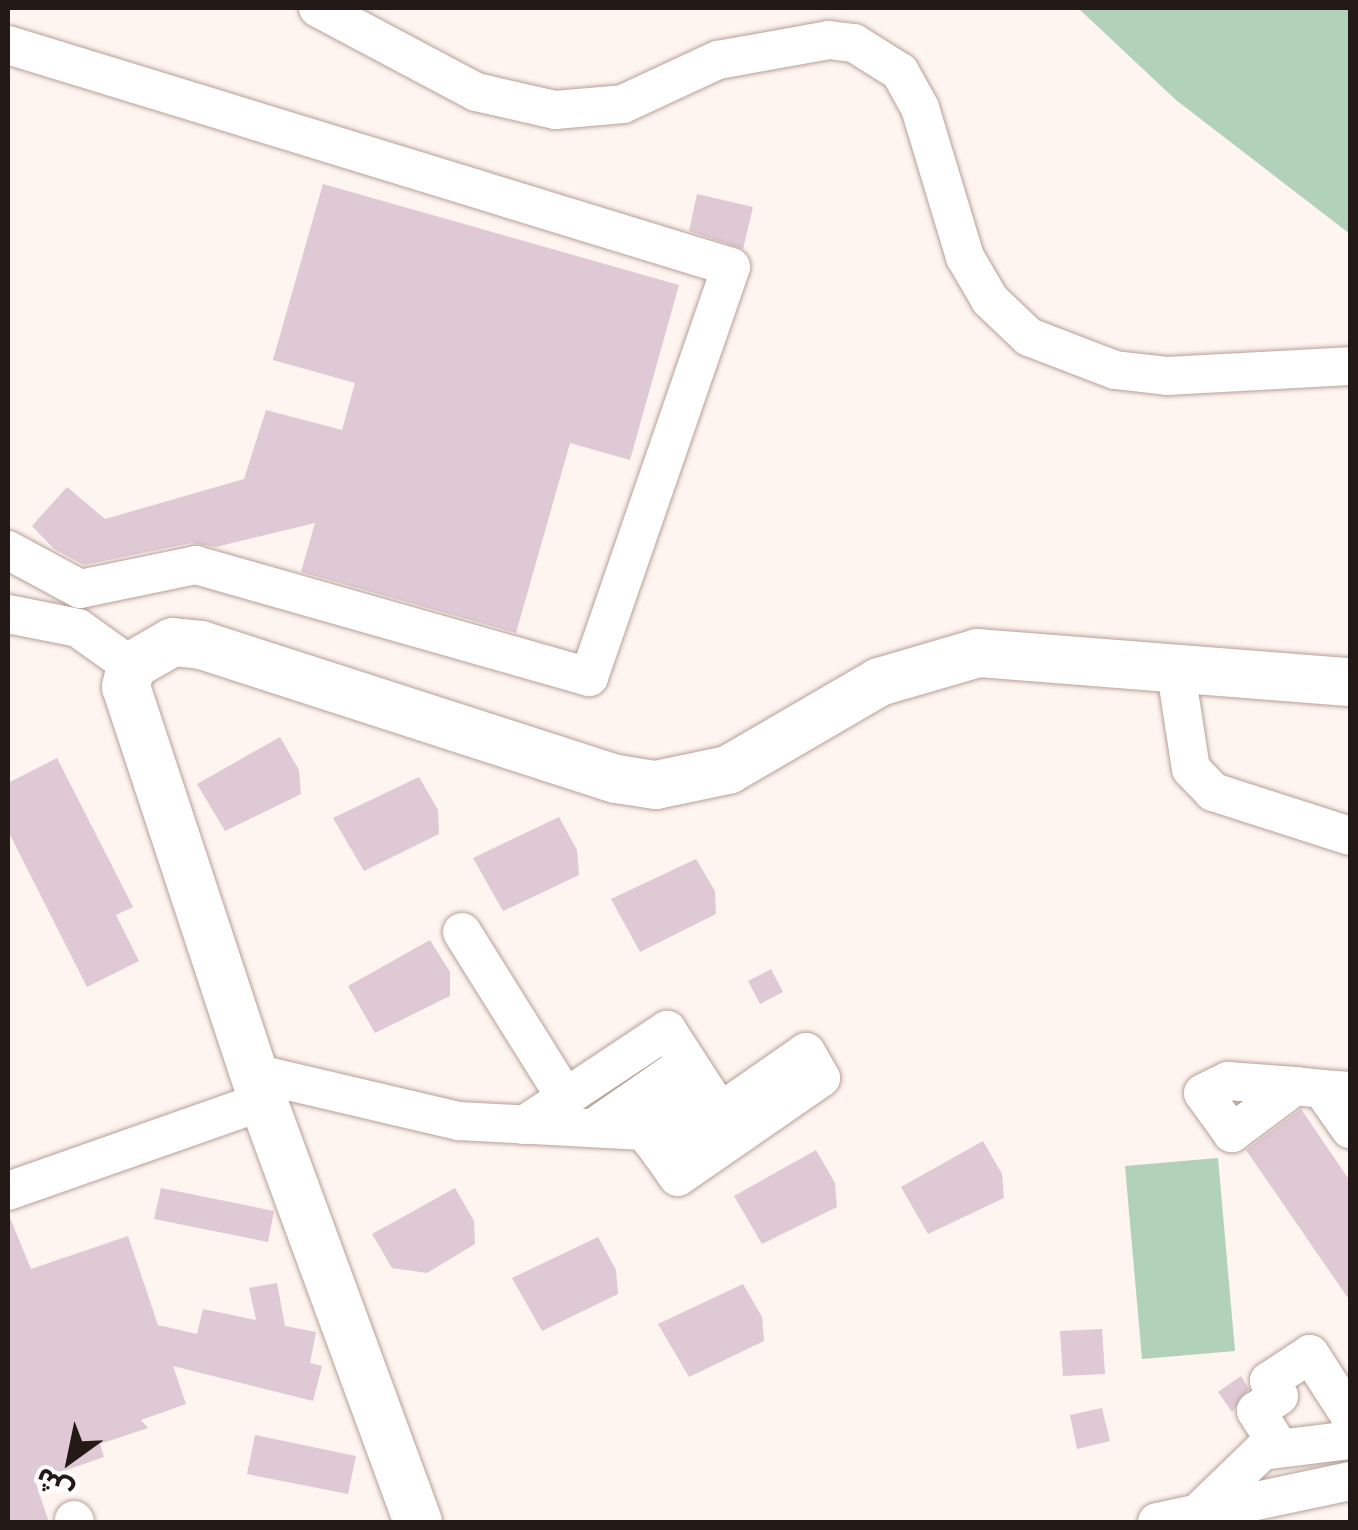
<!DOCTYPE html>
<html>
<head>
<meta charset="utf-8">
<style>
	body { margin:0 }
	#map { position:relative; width:1358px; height:1530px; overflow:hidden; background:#fef4f0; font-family:Merriweather,"Noto Sans Arabic",serif }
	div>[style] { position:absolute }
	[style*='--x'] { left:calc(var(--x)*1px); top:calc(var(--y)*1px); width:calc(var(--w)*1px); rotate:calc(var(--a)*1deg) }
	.green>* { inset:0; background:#b2d1b9 }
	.building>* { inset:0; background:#dfc9d4 }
	.roads { filter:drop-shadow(0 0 2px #b7a097) drop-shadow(0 0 2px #b7a097) }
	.minor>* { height:38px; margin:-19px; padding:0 19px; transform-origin:19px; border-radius:19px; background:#fff }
	.major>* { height:48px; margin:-24px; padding:0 24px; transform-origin:24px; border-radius:24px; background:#fff }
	span { translate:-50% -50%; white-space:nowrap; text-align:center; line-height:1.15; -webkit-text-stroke:8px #fff; paint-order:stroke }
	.frame { position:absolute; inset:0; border:10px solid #231a17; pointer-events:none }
	.north { position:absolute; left:20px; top:1410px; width:100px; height:100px; -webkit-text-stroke:8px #fff; paint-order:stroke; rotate:213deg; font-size:28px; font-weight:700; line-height:40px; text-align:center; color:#231a17 }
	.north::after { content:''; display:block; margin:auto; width:35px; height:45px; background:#231a17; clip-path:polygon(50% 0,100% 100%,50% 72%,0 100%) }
</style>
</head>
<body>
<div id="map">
	<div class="green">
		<i style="clip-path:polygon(1078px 8px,1350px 8px,1350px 234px,1176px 100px)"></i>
		<i style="clip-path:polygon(1218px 1158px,1235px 1351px,1142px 1359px,1125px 1166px)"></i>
	</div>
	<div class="building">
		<i style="clip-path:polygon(323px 184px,679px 285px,630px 460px,570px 443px,516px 633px,301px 572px,315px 523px,216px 547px,191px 543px,84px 565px,54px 549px,32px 526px,67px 487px,105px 519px,244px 479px,266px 410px,342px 430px,355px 383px,273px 360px)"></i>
		<i style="clip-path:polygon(697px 194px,753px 207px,743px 249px,689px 231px)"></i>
		<i style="clip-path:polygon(280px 737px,299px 770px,301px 794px,225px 831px,197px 784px)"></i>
		<i style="clip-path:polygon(57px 758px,133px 907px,116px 915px,139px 961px,87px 987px,8px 831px,8px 783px)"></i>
		<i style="clip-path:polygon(419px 777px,438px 810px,439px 834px,364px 871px,333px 818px)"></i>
		<i style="clip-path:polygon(559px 817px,577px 850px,579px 875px,503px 911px,473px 858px)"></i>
		<i style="clip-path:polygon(696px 859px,715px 891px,716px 914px,640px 952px,611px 899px)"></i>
		<i style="clip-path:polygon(430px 940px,450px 972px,450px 996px,375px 1033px,348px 986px)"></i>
		<i style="clip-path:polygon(771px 969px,783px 992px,760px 1004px,748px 981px)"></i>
		<i style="clip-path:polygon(1301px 1109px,1350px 1181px,1350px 1301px,1246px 1150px)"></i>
		<i style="clip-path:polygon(983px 1141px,1002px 1174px,1004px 1198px,928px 1234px,901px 1187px)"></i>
		<i style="clip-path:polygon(816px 1150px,835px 1183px,837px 1207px,762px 1244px,734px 1196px)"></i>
		<i style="clip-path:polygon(161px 1188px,274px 1211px,268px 1242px,154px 1219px)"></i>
		<i style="clip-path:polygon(455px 1188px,474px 1221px,475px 1244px,427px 1273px,392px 1268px,372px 1234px)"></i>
		<i style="clip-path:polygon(8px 1213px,31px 1269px,128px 1236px,158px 1325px,197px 1334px,203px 1309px,256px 1320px,249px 1288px,277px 1283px,285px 1326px,316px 1332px,310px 1363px,322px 1366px,313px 1401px,173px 1366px,186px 1404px,141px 1420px,148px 1428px,100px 1444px,104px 1457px,35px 1481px,49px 1522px,8px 1522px)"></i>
		<i style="clip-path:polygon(598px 1237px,616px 1270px,618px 1294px,542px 1331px,512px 1278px)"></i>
		<i style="clip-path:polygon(743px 1284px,762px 1317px,764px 1341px,689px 1377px,658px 1324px)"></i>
		<i style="clip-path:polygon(1102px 1329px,1105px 1374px,1063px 1376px,1060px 1331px)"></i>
		<i style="clip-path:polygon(1241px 1376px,1249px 1389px,1232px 1412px,1218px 1392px)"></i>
		<i style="clip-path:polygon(1102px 1408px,1110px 1441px,1077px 1449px,1070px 1415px)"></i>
		<i style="clip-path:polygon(255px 1435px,356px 1456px,348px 1494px,247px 1474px)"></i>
	</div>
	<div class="roads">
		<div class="minor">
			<i style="--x:318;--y:8;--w:179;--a:28"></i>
			<i style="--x:476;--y:92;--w:81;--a:12.8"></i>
			<i style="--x:555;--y:110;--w:68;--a:-5"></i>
			<i style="--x:623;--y:104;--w:105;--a:-24.9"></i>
			<i style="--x:718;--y:60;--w:113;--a:-10.2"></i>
			<i style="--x:829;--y:40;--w:25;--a:7"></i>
			<i style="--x:854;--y:43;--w:54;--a:32.2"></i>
			<i style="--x:900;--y:72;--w:41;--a:60.9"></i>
			<i style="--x:920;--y:108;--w:156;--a:73.2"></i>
			<i style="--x:965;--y:257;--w:50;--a:59.8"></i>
			<i style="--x:990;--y:300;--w:54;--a:43.5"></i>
			<i style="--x:1029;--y:337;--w:92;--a:21"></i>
			<i style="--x:1115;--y:370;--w:52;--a:6.6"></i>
			<i style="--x:1167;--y:376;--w:183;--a:-3.1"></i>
			<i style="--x:8;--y:45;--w:756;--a:17.07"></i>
			<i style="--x:731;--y:267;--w:434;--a:109.1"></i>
			<i style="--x:589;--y:677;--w:409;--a:-164.1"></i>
			<i style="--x:196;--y:565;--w:118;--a:168.3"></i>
			<i style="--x:80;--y:589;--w:82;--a:-151.6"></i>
			<i style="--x:8;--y:614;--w:71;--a:11.3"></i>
			<i style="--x:78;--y:628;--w:65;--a:35.6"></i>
			<i style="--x:1175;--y:666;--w:104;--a:81.2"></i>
			<i style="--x:1191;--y:769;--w:32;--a:46"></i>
			<i style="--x:1213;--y:792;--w:144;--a:17.8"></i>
			<i style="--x:462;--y:932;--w:195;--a:58"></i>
			<i style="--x:254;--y:1073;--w:211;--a:13.2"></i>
			<i style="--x:459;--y:1121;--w:185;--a:3.1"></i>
			<i style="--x:644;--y:1131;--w:28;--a:52"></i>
			<i style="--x:661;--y:1153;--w:29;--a:55"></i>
			<i style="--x:678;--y:1177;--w:174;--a:-34.7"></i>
			<i style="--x:821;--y:1078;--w:30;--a:-120"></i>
			<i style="--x:806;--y:1052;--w:177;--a:145.1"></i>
			<i style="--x:1295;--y:1086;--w:79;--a:143.3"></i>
			<i style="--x:1232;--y:1133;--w:49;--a:-125.9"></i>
			<i style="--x:1203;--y:1093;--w:28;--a:-26"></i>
			<i style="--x:1228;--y:1081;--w:67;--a:4.3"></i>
			<i style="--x:1295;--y:1086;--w:27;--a:6"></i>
			<i style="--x:1322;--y:1089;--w:28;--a:4"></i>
			<i style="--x:1322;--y:1089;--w:49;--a:55"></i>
			<i style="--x:524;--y:1125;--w:172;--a:-33.6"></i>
			<i style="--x:667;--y:1030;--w:98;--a:57.1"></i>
			<i style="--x:593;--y:1128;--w:114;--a:-34.7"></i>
			<i style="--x:644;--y:1131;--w:74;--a:-33.5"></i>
			<i style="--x:8;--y:1191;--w:270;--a:-19.4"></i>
			<i style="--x:1279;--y:1447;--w:43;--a:-122.6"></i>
			<i style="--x:1256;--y:1411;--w:27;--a:-33"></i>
			<i style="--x:1279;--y:1396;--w:18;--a:-124"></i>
			<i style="--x:1269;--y:1381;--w:49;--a:-33.4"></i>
			<i style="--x:1310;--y:1354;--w:74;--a:57.2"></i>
			<i style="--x:1198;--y:1513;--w:89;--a:-44.1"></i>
			<i style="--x:1262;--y:1451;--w:89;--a:-7.1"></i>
			<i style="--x:74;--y:1520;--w:2;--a:63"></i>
			<i style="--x:1157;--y:1522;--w:197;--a:-12"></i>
		</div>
		<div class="major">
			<i style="--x:418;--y:1522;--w:449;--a:-110.2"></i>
			<i style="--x:263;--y:1101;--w:436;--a:-108.3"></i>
			<i style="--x:126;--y:687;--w:22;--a:-77"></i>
			<i style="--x:131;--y:666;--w:48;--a:-29.7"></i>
			<i style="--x:173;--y:642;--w:28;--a:6"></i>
			<i style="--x:201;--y:645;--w:437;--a:17.9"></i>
			<i style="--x:617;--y:779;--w:39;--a:9"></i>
			<i style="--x:656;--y:785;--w:74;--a:-11.8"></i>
			<i style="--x:728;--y:770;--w:175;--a:-30.2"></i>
			<i style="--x:879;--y:682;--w:103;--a:-16.3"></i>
			<i style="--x:978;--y:653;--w:373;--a:4.5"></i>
		</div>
	</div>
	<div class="frame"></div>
	<div class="north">ش</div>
</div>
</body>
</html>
